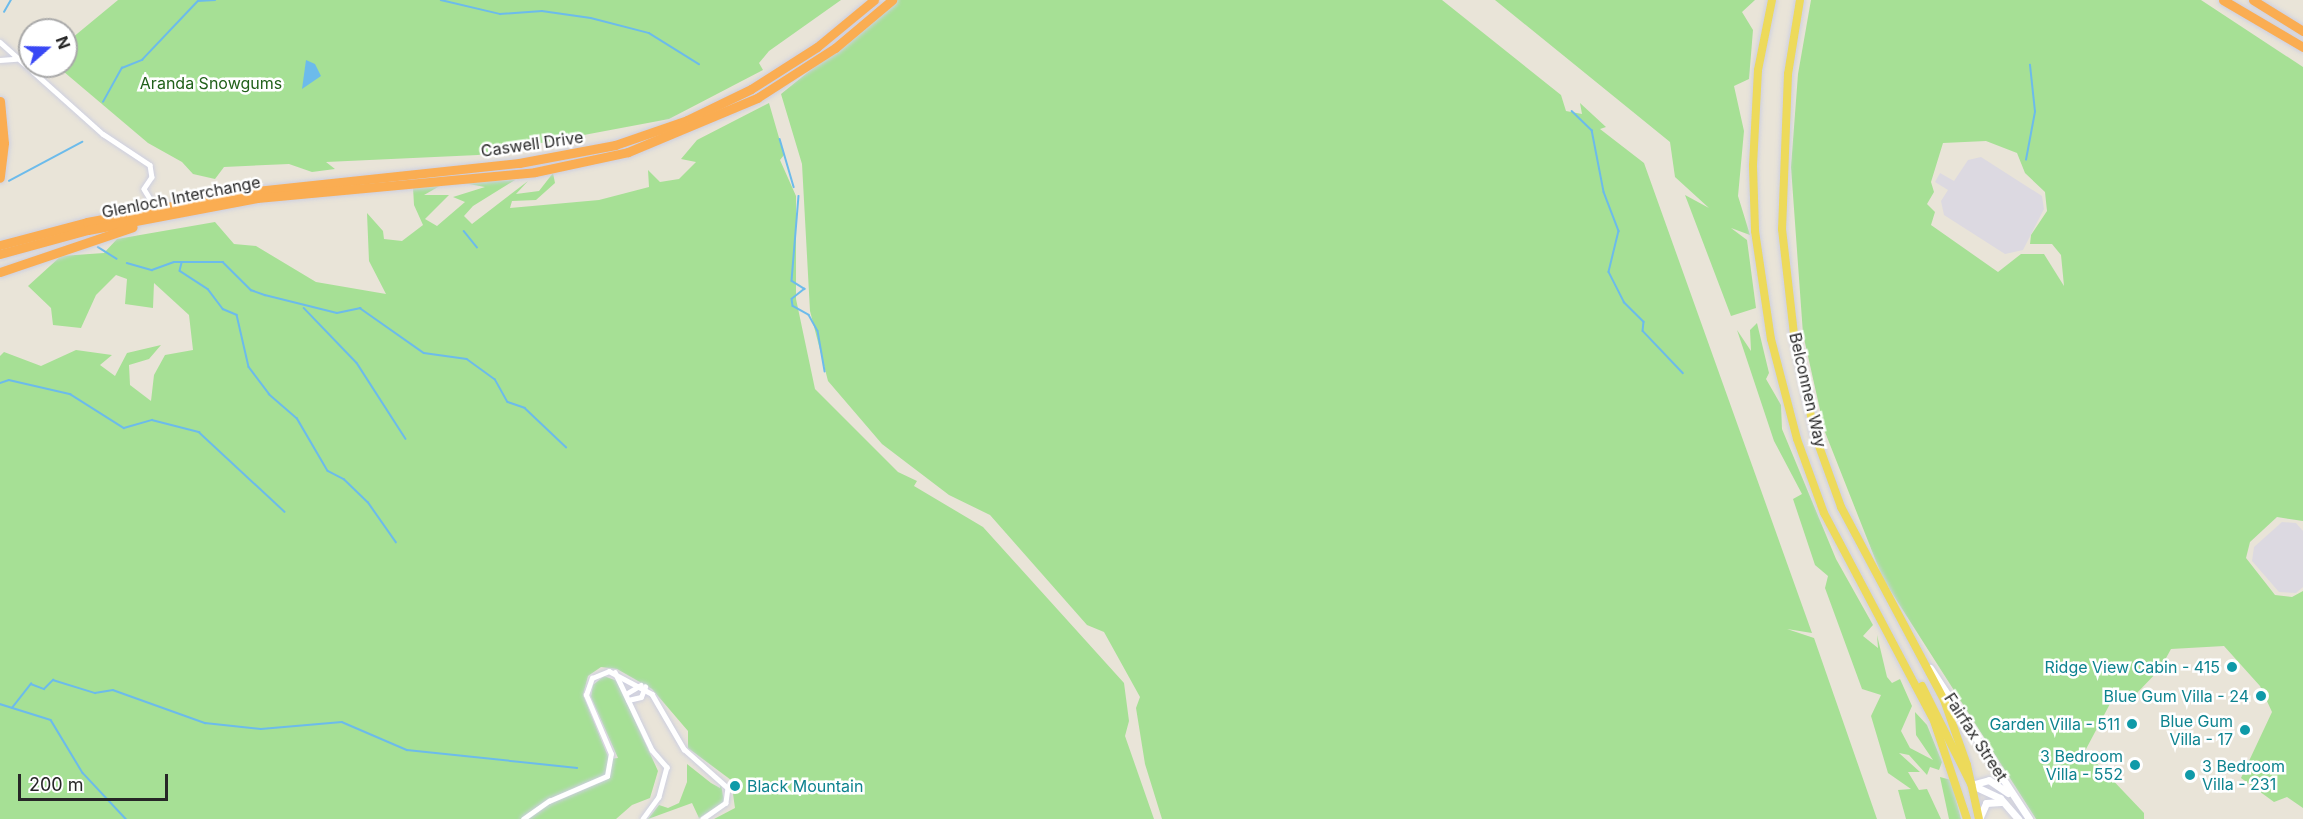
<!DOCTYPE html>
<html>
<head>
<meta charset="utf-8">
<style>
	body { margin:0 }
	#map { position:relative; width:2303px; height:819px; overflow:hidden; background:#e9e4d8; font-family:Inter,sans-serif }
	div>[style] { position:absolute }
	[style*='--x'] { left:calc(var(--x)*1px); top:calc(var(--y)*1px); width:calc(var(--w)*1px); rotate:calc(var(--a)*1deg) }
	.industrial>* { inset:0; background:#dcd9e1 }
	.green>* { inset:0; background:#a6e095 }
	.water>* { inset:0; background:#6cbbeb }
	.stream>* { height:1.5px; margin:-0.75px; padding:0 0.75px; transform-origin:0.75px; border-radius:0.75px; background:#6cbbeb }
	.roads { filter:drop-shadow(0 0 2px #cdcfe0) drop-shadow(0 0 2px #cdcfe0) }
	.minor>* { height:4.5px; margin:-2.25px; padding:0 2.25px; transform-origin:2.25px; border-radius:2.25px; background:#fff }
	.secondary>* { height:7px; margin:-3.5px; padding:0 3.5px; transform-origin:3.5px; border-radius:3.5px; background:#fff }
	.primary>* { height:8px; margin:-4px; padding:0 4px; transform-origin:4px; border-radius:4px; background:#edda5a }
	.motorway>* { height:9px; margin:-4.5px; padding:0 4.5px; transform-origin:4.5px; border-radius:4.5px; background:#faad52 }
	.dots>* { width:16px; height:16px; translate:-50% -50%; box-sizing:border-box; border:3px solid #fff; border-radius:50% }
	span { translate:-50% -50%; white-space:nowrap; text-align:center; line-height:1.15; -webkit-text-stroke:5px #fff; paint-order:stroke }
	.park-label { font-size:16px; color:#21601a }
	.street-label { font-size:16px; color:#272727 }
	.culture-label { font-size:16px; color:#0d838f }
	.right { translate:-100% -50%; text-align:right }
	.left { translate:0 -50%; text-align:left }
	.north { position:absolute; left:18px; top:18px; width:60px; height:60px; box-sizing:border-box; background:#fff; border:2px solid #a9a9a9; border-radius:50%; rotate:70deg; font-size:16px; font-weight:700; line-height:24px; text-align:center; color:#272727 }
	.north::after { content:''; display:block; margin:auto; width:21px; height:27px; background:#3948f5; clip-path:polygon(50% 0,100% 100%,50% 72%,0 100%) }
	.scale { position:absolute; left:18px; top:774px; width:150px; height:27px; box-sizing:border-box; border:3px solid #272727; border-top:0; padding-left:8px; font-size:18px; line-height:21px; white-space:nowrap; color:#272727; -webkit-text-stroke:4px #fff; paint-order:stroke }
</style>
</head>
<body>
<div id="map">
	<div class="industrial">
		<i style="clip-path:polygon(1981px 157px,2042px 196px,2044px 209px,2023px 250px,2005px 254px,1944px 215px,1941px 201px,1948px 190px,1935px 182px,1940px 173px,1954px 181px,1968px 160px)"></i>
		<i style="clip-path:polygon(2282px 522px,2296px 523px,2303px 531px,2303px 587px,2296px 593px,2279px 592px,2252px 561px,2254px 547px)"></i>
	</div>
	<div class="green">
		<i style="clip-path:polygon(118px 0,841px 0,769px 51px,759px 63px,763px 70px,669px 119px,478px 155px,326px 162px,335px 169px,312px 172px,289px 164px,224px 167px,215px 179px,193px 174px,182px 162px,148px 143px,57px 66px,66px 66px,66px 43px)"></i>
		<i style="clip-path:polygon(897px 0,1442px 0,1561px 95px,1566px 111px,1582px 114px,1580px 103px,1606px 127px,1600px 129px,1644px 163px,1812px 633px,1787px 629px,1814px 638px,1877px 819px,1162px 819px,1145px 764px,1136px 708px,1140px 697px,1104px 632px,1087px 625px,990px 515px,949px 495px,882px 444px,828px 381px,810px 311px,802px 164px,781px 94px)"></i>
		<i style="clip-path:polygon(1495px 0,1755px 0,1742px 12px,1753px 30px,1749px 79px,1734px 86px,1744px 131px,1738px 196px,1750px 235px,1731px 228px,1747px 240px,1756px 308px,1731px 316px,1685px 195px,1709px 208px,1675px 177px,1670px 142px)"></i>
		<i style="clip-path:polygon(evenodd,1811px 0,2201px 0,2303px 67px,2303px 521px,2277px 517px,2250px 542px,2246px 558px,2275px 595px,2292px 597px,2303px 591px,2303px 808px,2287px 797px,2274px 802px,2241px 778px,2272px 712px,2260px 686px,2224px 646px,2171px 649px,2160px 669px,2136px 694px,2112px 700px,2085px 751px,2144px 813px,2144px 819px,2036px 819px,1883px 579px,1825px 432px,1803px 334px,1791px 167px,1798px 74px,1811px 0,1986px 141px,2017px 153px,2025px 173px,2045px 192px,2047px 211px,2031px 235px,2030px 244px,2052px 244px,2061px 255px,2064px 286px,2044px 254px,2021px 254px,1998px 272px,1931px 225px,1935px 212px,1927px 204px,1934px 192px,1931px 182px,1943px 143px,1986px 141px)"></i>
		<i style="clip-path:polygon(769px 103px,784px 155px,780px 160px,796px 196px,796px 299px,815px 389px,898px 472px,917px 481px,914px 486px,983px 527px,1124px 683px,1129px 721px,1125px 736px,1154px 819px,714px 819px,735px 808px,731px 780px,688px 748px,688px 731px,652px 689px,617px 669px,601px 667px,588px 676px,583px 695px,609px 759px,618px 758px,591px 697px,593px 685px,604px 676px,617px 681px,658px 771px,650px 798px,632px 805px,616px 819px,0 819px,0 356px,4px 352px,41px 366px,76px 350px,112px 355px,100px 365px,115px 376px,127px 353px,161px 345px,149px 359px,129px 365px,130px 385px,151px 401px,154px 375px,165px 355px,193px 350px,189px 315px,154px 283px,153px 308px,125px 304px,127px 279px,116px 275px,96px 295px,81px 328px,53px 325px,51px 308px,28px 286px,61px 256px,104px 253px,117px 239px,215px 222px,234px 244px,256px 246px,316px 282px,386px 294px,369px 261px,367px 213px,383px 231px,384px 239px,402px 241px,423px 225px,414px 205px,413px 187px,445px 183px,424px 195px,449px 195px,425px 219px,437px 226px,465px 202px,453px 197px,485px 187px,458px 182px,515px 180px,473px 206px,464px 216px,472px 224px,528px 181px,516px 194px,539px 191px,553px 173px,555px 183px,536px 200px,512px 201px,510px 208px,599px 200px,649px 187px,648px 170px,660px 182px,679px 179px,696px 162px,681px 159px,697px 140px)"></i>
		<i style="clip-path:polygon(1757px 323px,1769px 373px,1766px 379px,1781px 405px,1782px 429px,1836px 559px,1873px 625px,1863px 636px,1878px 648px,1877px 635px,1887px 677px,1892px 683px,1900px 679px,1912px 706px,1901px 731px,1910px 748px,1933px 760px,1916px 735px,1915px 712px,1927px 725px,1942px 762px,1939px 770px,1930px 767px,1927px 775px,1909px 755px,1899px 753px,1920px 772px,1908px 772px,1919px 790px,1927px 789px,1941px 819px,1906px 819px,1898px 790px,1911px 789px,1888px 773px,1871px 716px,1881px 695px,1862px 689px,1825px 588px,1828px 576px,1815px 565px,1793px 499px,1802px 494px,1774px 441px,1737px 330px,1751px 351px,1750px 330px)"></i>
		<i style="clip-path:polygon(687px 764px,711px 783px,720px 788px,721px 784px,724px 802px,699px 818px,692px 803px,648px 819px,659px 805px,668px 808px,679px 803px,687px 782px)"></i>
		<i style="clip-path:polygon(1940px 777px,1951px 780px,1961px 819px,1949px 819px)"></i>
	</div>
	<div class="water">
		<i style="clip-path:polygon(306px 60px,315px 64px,321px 76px,302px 89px)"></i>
	</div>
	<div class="stream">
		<i style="--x:441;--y:0;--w:61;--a:13.3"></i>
		<i style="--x:500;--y:14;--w:42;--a:-4.1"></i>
		<i style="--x:542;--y:11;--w:49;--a:8.1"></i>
		<i style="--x:591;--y:18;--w:60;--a:14.5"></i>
		<i style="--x:649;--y:33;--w:59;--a:31.8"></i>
		<i style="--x:4;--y:12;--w:14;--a:-60"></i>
		<i style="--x:103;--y:102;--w:39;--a:-61"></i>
		<i style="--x:122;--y:68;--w:22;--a:-22"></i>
		<i style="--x:142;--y:60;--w:81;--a:-46.5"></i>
		<i style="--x:198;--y:1;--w:17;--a:-3"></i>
		<i style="--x:1572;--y:111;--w:28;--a:44"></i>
		<i style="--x:1592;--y:130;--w:63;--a:79"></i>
		<i style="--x:1604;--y:192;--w:42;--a:69"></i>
		<i style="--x:1619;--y:231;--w:42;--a:103.7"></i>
		<i style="--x:1609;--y:272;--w:34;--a:63"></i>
		<i style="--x:1624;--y:302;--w:28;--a:45"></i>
		<i style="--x:1644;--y:322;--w:9;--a:96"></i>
		<i style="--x:1643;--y:331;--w:58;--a:46.4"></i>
		<i style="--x:780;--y:139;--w:50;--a:73.7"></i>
		<i style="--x:2026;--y:160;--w:49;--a:-79.4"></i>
		<i style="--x:2035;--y:112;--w:47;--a:-96.1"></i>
		<i style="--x:9;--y:181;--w:83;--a:-28.1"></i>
		<i style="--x:799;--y:196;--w:85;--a:94.7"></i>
		<i style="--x:792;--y:281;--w:15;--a:32"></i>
		<i style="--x:805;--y:289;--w:16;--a:142"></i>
		<i style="--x:792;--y:299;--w:7;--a:82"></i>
		<i style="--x:793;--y:306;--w:18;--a:29"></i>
		<i style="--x:809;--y:315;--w:18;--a:61"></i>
		<i style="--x:818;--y:331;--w:41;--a:80.1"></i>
		<i style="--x:464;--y:231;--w:21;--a:51"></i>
		<i style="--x:98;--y:247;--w:22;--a:32"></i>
		<i style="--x:127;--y:263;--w:26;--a:16"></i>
		<i style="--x:152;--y:270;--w:23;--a:-20"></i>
		<i style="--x:174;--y:262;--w:49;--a:0"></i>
		<i style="--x:223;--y:262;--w:40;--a:45"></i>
		<i style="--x:251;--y:290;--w:15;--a:20"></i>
		<i style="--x:265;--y:295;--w:74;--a:14"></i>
		<i style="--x:337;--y:313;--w:24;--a:-12"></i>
		<i style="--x:360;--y:308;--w:78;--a:35.1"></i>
		<i style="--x:424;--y:353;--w:43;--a:7.9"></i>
		<i style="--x:467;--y:359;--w:34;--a:36"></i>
		<i style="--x:495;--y:379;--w:26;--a:61"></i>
		<i style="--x:508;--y:402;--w:18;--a:19"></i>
		<i style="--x:525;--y:408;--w:57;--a:43.6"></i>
		<i style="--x:182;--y:263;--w:8;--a:104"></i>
		<i style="--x:180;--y:271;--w:33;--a:33"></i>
		<i style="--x:208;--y:289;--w:25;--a:53"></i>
		<i style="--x:223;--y:309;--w:15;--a:23"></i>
		<i style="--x:237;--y:315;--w:53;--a:77"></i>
		<i style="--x:249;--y:367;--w:34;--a:53"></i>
		<i style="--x:269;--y:394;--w:37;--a:41"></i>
		<i style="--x:297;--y:418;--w:61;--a:59.7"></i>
		<i style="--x:328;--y:471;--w:18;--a:27"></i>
		<i style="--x:344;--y:479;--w:33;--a:44"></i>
		<i style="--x:368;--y:502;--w:49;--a:55"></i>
		<i style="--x:304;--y:308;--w:76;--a:46.1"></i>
		<i style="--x:357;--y:363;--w:90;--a:57.2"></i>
		<i style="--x:0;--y:383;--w:9;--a:-18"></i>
		<i style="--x:9;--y:380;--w:63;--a:12.9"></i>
		<i style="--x:70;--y:394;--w:64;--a:32.2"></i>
		<i style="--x:124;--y:428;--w:29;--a:-16"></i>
		<i style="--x:152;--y:420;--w:49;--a:14.3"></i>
		<i style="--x:199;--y:432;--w:117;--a:42.9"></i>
		<i style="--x:0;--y:704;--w:53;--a:17.4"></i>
		<i style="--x:51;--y:720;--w:62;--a:58.9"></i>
		<i style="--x:83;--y:773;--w:63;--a:46.9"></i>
		<i style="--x:12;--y:708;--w:31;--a:-52"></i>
		<i style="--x:31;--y:684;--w:14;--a:21"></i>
		<i style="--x:44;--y:689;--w:13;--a:-45"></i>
		<i style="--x:53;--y:680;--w:44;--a:17.2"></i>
		<i style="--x:95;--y:693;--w:18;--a:-9"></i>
		<i style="--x:113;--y:690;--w:98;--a:19.7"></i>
		<i style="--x:205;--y:723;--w:56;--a:6.1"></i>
		<i style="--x:261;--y:729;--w:81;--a:-4.9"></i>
		<i style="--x:342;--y:722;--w:71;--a:23.3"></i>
		<i style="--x:407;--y:750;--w:171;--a:6"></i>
	</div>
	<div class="roads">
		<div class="minor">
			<i style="--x:0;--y:42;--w:138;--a:41.8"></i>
			<i style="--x:103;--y:134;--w:56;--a:33.4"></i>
			<i style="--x:150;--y:165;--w:12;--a:81"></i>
			<i style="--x:152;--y:177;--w:14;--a:124"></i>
			<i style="--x:144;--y:189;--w:22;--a:58"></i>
			<i style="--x:0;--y:60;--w:16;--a:-4"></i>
			<i style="--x:615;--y:672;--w:86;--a:64.6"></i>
			<i style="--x:652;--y:750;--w:23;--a:49"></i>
			<i style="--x:667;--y:767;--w:31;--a:105"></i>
			<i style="--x:659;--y:797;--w:27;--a:126"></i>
			<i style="--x:626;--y:694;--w:17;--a:-31"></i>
			<i style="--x:628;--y:700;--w:13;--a:-13"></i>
			<i style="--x:641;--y:697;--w:11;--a:-68"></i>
			<i style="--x:523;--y:819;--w:32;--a:-35"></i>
			<i style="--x:549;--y:801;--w:63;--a:-23.3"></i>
			<i style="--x:607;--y:776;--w:22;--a:-80"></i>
			<i style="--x:611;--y:754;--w:64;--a:-113"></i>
			<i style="--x:586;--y:695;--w:18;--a:-71"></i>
			<i style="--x:592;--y:678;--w:18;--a:-22"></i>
			<i style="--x:609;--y:671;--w:49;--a:28.1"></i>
			<i style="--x:652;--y:694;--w:64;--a:59.8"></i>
			<i style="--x:684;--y:749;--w:59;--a:41.6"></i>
			<i style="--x:728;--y:788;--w:15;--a:98"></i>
			<i style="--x:726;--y:803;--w:28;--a:145"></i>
		</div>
		<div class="secondary">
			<i style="--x:1930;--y:668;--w:181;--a:56.7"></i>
			<i style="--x:2008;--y:793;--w:23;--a:-146"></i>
			<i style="--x:1989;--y:780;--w:18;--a:164"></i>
			<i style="--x:1972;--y:785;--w:31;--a:25"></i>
			<i style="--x:2000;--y:798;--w:28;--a:49"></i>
			<i style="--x:1979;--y:819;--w:17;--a:-66"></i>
			<i style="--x:1986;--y:803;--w:15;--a:-4"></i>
		</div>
		<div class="primary">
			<i style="--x:1772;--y:0;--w:71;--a:101.3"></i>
			<i style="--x:1758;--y:70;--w:96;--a:93"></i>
			<i style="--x:1753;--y:166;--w:65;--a:88.2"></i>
			<i style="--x:1755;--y:231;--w:109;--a:81.6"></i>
			<i style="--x:1771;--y:339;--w:103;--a:75.4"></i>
			<i style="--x:1797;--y:439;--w:79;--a:70"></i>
			<i style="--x:1824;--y:513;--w:235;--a:62.1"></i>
			<i style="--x:1934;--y:721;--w:103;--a:71.4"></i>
			<i style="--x:1800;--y:0;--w:75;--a:99.2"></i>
			<i style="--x:1788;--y:74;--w:155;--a:92.2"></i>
			<i style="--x:1782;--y:229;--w:107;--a:83.5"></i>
			<i style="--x:1794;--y:335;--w:102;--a:78.1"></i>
			<i style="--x:1815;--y:435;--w:77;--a:70.1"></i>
			<i style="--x:1841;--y:507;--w:219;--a:61.9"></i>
			<i style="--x:1944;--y:700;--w:69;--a:70.5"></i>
			<i style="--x:1967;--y:765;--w:55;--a:77.5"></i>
			<i style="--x:1922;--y:686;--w:110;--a:63.4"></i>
		</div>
		<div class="motorway">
			<i style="--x:2223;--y:0;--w:93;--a:30.4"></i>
			<i style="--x:2253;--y:0;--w:59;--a:31.8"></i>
			<i style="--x:0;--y:101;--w:42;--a:84.6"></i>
			<i style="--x:4;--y:143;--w:35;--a:97"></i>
			<i style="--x:0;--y:245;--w:90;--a:-14.8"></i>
			<i style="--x:87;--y:222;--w:163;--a:-10.6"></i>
			<i style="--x:247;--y:192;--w:274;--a:-6.1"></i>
			<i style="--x:519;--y:163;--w:98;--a:-10.6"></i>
			<i style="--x:615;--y:145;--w:76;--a:-19.1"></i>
			<i style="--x:687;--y:120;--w:71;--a:-25.8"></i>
			<i style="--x:751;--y:89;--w:78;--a:-32.5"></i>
			<i style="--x:817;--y:47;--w:74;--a:-39.5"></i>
			<i style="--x:0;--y:254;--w:91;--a:-15.3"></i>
			<i style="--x:88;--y:230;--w:172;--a:-10.7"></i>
			<i style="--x:257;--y:198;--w:279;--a:-5.3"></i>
			<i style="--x:535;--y:172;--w:95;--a:-12.1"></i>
			<i style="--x:628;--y:152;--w:140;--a:-22.7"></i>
			<i style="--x:757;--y:98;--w:93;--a:-32.7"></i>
			<i style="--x:835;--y:48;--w:75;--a:-40.1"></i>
			<i style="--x:0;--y:272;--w:140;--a:-18.7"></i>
		</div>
	</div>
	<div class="dots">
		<i style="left:2232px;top:667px;background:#0f9aa8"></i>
		<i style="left:2261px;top:696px;background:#0f9aa8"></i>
		<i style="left:2132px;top:724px;background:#0f9aa8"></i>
		<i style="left:2245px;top:730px;background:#0f9aa8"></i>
		<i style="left:2135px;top:765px;background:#0f9aa8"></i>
		<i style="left:2190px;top:775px;background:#0f9aa8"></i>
		<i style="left:735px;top:786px;background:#0f9aa8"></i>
	</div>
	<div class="park-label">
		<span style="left:211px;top:83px">Aranda Snowgums</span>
	</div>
	<div class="street-label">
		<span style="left:532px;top:144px;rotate:-8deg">Caswell Drive</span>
		<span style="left:181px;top:197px;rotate:-11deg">Glenloch Interchange</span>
		<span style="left:1808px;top:390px;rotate:77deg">Belconnen Way</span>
		<span style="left:1976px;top:737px;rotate:57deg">Fairfax Street</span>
	</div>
	<div class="culture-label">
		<span class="right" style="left:2220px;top:667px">Ridge View Cabin - 415</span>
		<span class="right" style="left:2249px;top:696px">Blue Gum Villa - 24</span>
		<span class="right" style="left:2233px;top:730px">Blue Gum<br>Villa - 17</span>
		<span class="right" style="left:2120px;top:724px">Garden Villa - 511</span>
		<span class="right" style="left:2123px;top:765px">3 Bedroom<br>Villa - 552</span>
		<span class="left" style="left:2202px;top:775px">3 Bedroom<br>Villa - 231</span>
		<span class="left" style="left:747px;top:786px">Black Mountain</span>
	</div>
	<div class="north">N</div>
	<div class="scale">200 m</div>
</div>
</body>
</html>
